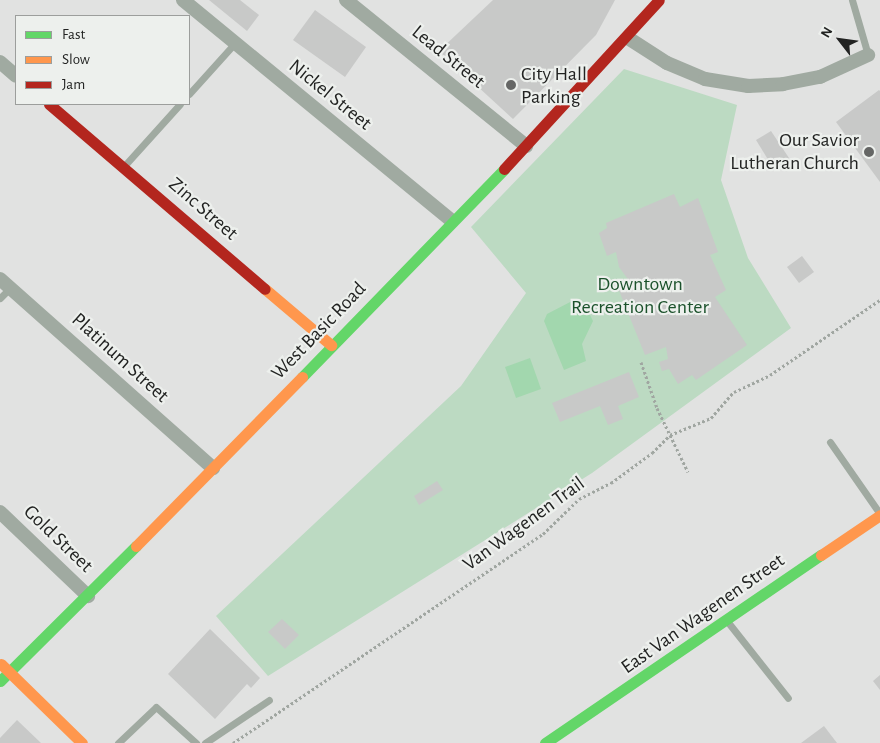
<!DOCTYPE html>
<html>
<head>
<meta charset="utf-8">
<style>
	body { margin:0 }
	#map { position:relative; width:880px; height:743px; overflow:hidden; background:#e1e2e1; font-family:"Alegreya Sans",sans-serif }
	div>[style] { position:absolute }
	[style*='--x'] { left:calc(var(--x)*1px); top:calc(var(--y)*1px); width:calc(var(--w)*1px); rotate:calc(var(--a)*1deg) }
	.green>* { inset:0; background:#bcdac2 }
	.water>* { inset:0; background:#a2d7ae }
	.building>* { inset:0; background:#c8c9c8 }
	.path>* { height:3px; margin-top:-1.5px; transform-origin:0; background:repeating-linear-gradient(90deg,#a0a6a1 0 2.5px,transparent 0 5px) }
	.lane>* { height:7px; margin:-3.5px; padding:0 3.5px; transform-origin:3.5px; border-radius:3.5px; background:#a0aaa1 }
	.street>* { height:14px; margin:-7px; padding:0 7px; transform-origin:7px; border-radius:7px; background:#a0aaa1 }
	.fast>* { height:11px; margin:-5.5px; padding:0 5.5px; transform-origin:5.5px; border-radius:5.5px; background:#63d668 }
	.slow>* { height:11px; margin:-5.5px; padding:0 5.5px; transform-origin:5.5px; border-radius:5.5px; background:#ff974d }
	.jam>* { height:11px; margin:-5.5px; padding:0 5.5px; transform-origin:5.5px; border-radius:5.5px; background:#b3261e }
	.dots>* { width:14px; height:14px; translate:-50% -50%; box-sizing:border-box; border:2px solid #edf0ed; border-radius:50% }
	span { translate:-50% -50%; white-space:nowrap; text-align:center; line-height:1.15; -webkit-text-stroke:4.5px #edf0ed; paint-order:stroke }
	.street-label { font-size:20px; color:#222322 }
	.poi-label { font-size:20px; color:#222322 }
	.left { translate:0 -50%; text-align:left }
	.right { translate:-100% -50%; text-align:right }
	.park-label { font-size:20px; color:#1c522c }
	.legend { position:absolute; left:15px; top:15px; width:175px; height:90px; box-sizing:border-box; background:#edf0ed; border:1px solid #9c9e9c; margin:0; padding:6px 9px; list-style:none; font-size:15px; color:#222322 }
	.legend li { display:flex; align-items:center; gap:10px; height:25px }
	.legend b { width:25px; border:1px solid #9c9e9c }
	.north { position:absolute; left:815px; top:15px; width:50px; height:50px; -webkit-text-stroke:4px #edf0ed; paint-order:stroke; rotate:300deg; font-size:14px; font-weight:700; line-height:20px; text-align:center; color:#222322 }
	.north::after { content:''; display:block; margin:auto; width:18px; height:22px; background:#222322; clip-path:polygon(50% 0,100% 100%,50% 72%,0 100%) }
</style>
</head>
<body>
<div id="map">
	<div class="green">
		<i style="clip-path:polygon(624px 69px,737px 105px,721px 180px,748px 258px,791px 328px,592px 473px,268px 676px,216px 616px,461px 386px,526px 293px,471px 227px)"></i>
	</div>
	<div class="water">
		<i style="clip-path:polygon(574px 300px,585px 305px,593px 321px,582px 344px,586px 361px,564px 370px,544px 321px,547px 314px)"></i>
		<i style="clip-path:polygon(530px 358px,541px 389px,516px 398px,505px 367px)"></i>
	</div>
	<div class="building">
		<i style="clip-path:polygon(209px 0,240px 0,259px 15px,247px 31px)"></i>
		<i style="clip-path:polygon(493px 0,615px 0,596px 35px,513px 119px,439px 51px)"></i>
		<i style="clip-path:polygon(315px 10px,366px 47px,345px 77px,293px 40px)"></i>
		<i style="clip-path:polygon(879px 90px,880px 91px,880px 182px,836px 122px)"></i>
		<i style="clip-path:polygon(771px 131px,791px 161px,775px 171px,756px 140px)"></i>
		<i style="clip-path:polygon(674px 194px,680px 207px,698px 198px,718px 252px,710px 255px,726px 290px,715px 297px,747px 345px,696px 380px,692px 375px,678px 384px,669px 369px,662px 371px,659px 362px,668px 359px,666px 347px,645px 355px,618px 288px,630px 282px,619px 267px,616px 252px,607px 256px,599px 233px,607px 228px,606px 223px)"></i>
		<i style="clip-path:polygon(802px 256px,814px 272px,799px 283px,787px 267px)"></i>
		<i style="clip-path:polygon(629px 372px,639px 397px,618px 406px,623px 419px,608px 425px,600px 406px,560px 422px,552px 403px)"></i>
		<i style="clip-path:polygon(437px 481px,443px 490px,419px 505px,414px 496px)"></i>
		<i style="clip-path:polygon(282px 619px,299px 635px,285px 649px,268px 632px)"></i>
		<i style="clip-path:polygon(210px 629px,260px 678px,251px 688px,247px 684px,215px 719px,168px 674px)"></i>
		<i style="clip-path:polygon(880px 675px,880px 690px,873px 681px)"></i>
		<i style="clip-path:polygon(17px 720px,41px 743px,0 743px,0 738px)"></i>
		<i style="clip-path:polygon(824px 726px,837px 743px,801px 743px)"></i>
	</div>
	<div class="path">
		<i style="--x:641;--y:362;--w:49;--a:70.8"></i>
		<i style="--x:657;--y:408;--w:71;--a:64.2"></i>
		<i style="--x:233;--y:743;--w:374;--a:-34"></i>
		<i style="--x:543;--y:534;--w:50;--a:-44.2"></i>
		<i style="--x:579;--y:499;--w:36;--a:-27"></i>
		<i style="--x:611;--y:483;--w:51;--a:-36.2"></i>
		<i style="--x:652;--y:453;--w:25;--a:-45"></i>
		<i style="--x:670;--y:435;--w:44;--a:-22.5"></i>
		<i style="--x:711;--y:418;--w:35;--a:-49"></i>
		<i style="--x:734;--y:392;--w:40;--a:-25"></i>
		<i style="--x:770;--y:375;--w:133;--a:-34.3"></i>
	</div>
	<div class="lane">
		<i style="--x:852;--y:0;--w:57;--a:73.8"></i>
		<i style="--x:189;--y:94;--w:69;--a:-48"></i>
		<i style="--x:125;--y:165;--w:82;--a:-48"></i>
		<i style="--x:0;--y:298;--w:14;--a:-45"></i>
		<i style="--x:830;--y:442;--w:88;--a:55.2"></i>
		<i style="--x:727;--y:621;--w:98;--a:51.6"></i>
		<i style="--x:118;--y:743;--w:52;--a:-43.5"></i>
		<i style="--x:156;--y:707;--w:54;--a:42"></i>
		<i style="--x:205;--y:743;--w:77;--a:-33.9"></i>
	</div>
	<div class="street">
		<i style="--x:183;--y:0;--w:348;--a:39.4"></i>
		<i style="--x:346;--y:0;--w:232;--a:39"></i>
		<i style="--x:628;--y:38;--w:46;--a:32.7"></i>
		<i style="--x:667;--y:63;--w:41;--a:22.8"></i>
		<i style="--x:705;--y:79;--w:44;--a:9.2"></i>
		<i style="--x:748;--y:86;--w:35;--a:-3"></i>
		<i style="--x:783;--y:84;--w:38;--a:-11"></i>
		<i style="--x:820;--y:77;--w:53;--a:-24.6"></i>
		<i style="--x:0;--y:62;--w:21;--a:41"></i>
		<i style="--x:0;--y:279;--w:285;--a:41.6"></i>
		<i style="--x:0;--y:512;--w:122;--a:43.7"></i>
	</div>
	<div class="fast">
		<i style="--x:302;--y:377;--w:290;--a:-45.8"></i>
		<i style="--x:0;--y:681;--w:192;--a:-44.8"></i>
		<i style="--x:545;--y:743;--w:334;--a:-34.3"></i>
	</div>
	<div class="slow">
		<i style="--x:265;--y:289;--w:87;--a:40.3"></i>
		<i style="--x:136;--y:546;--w:237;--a:-45.5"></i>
		<i style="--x:821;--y:555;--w:71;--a:-34.1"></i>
		<i style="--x:1;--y:664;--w:113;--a:44.3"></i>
	</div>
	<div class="jam">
		<i style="--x:49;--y:104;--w:284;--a:40.6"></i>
		<i style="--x:504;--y:169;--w:229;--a:-47.5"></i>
	</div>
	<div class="dots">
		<i style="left:511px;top:85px;background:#656665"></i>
		<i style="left:869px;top:152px;background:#656665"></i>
	</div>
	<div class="street-label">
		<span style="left:448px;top:57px;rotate:39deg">Lead Street</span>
		<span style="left:330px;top:95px;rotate:39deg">Nickel Street</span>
		<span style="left:203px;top:209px;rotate:41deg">Zinc Street</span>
		<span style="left:319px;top:331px;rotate:-46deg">West Basic Road</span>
		<span style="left:120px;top:358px;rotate:42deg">Platinum Street</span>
		<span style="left:524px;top:524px;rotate:-36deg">Van Wagenen Trail</span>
		<span style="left:58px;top:539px;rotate:44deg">Gold Street</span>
		<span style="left:703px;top:614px;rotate:-35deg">East Van Wagenen Street</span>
	</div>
	<div class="poi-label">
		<span class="left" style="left:521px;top:86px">City Hall<br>Parking</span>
		<span class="right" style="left:859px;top:152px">Our Savior<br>Lutheran Church</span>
	</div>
	<div class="park-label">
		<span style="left:640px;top:296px">Downtown<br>Recreation Center</span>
	</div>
	<ul class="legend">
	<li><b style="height:6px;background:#63d668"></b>Fast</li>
	<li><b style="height:6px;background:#ff974d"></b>Slow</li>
	<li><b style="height:6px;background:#b3261e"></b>Jam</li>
	</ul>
	<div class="north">N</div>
</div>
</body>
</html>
